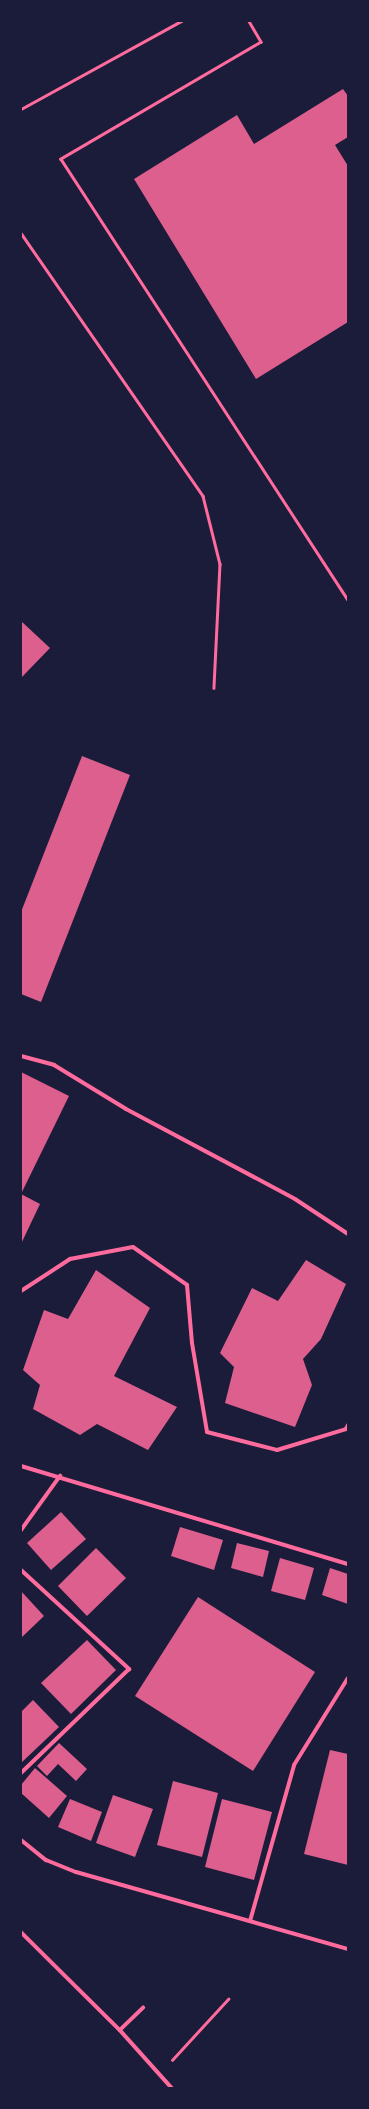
<!DOCTYPE html>
<html>
<head>
<meta charset="utf-8">
<style>
	body { margin:0 }
	#map { position:relative; width:369px; height:2109px; overflow:hidden; background:#1b1b3a; font-family:Figtree,sans-serif }
	div>[style] { position:absolute }
	[style*='--x'] { left:calc(var(--x)*1px); top:calc(var(--y)*1px); width:calc(var(--w)*1px); rotate:calc(var(--a)*1deg) }
	.building>* { inset:0; background:#dd5f8e }
	.path>* { height:2.5px; margin:-1.25px; padding:0 1.25px; transform-origin:1.25px; border-radius:1.25px; background:#ff6b9d }
	.pedestrian>* { height:3.5px; margin:-1.75px; padding:0 1.75px; transform-origin:1.75px; border-radius:1.75px; background:#ff6b9d }
	.minor>* { height:4px; margin:-2px; padding:0 2px; transform-origin:2px; border-radius:2px; background:#ff6b9d }
	span { translate:-50% -50%; white-space:nowrap; text-align:center; line-height:1.15; -webkit-text-stroke:3px #1b1b3a; paint-order:stroke }
	.frame { position:absolute; inset:0; border:22px solid #1b1b3a; pointer-events:none }
</style>
</head>
<body>
<div id="map">
	<div class="building">
		<i style="clip-path:polygon(343px 89px,348px 96px,348px 137px,335px 145px,348px 166px,348px 322px,256px 379px,134px 179px,237px 115px,254px 144px)"></i>
		<i style="clip-path:polygon(21px 621px,50px 648px,21px 678px)"></i>
		<i style="clip-path:polygon(82px 756px,130px 775px,41px 1002px,21px 994px,21px 912px)"></i>
		<i style="clip-path:polygon(21px 1072px,69px 1096px,21px 1194px)"></i>
		<i style="clip-path:polygon(21px 1194px,40px 1204px,21px 1244px)"></i>
		<i style="clip-path:polygon(306px 1260px,346px 1284px,321px 1339px,303px 1359px,312px 1385px,295px 1427px,225px 1403px,234px 1367px,220px 1353px,252px 1288px,278px 1301px)"></i>
		<i style="clip-path:polygon(96px 1270px,150px 1308px,114px 1376px,177px 1407px,148px 1450px,97px 1424px,80px 1435px,33px 1409px,40px 1385px,23px 1370px,44px 1310px,68px 1319px)"></i>
		<i style="clip-path:polygon(61px 1512px,86px 1539px,51px 1570px,27px 1543px)"></i>
		<i style="clip-path:polygon(180px 1527px,223px 1540px,214px 1570px,171px 1556px)"></i>
		<i style="clip-path:polygon(237px 1543px,269px 1551px,263px 1577px,231px 1568px)"></i>
		<i style="clip-path:polygon(96px 1548px,126px 1578px,87px 1616px,58px 1586px)"></i>
		<i style="clip-path:polygon(280px 1558px,314px 1568px,305px 1600px,271px 1591px)"></i>
		<i style="clip-path:polygon(330px 1568px,348px 1574px,348px 1604px,322px 1595px)"></i>
		<i style="clip-path:polygon(21px 1591px,44px 1616px,21px 1638px)"></i>
		<i style="clip-path:polygon(198px 1597px,315px 1672px,253px 1771px,135px 1696px)"></i>
		<i style="clip-path:polygon(87px 1640px,116px 1670px,71px 1714px,41px 1683px)"></i>
		<i style="clip-path:polygon(33px 1700px,59px 1727px,21px 1763px,21px 1712px)"></i>
		<i style="clip-path:polygon(59px 1743px,87px 1769px,76px 1781px,58px 1764px,47px 1776px,37px 1766px)"></i>
		<i style="clip-path:polygon(330px 1750px,348px 1754px,348px 1865px,304px 1854px)"></i>
		<i style="clip-path:polygon(35px 1768px,67px 1796px,49px 1818px,21px 1793px,21px 1785px)"></i>
		<i style="clip-path:polygon(173px 1781px,218px 1793px,202px 1857px,157px 1845px)"></i>
		<i style="clip-path:polygon(113px 1795px,153px 1809px,135px 1857px,96px 1843px)"></i>
		<i style="clip-path:polygon(70px 1799px,102px 1812px,91px 1841px,58px 1827px)"></i>
		<i style="clip-path:polygon(222px 1799px,272px 1812px,254px 1880px,205px 1867px)"></i>
	</div>
	<div class="path">
		<i style="--x:249;--y:21;--w:24;--a:60"></i>
		<i style="--x:261;--y:42;--w:232;--a:149.7"></i>
		<i style="--x:61;--y:159;--w:526;--a:56.94"></i>
		<i style="--x:21;--y:109;--w:183;--a:-28.8"></i>
		<i style="--x:21;--y:233;--w:320;--a:55.3"></i>
		<i style="--x:203;--y:496;--w:70;--a:76"></i>
		<i style="--x:220;--y:564;--w:124;--a:92.8"></i>
		<i style="--x:172;--y:2060;--w:83;--a:-47.4"></i>
	</div>
	<div class="pedestrian">
		<i style="--x:21;--y:1932;--w:139;--a:44.7"></i>
		<i style="--x:120;--y:2030;--w:78;--a:48.1"></i>
		<i style="--x:120;--y:2030;--w:32;--a:-44"></i>
	</div>
	<div class="minor">
		<i style="--x:21;--y:1056;--w:34;--a:15"></i>
		<i style="--x:54;--y:1065;--w:84;--a:31.4"></i>
		<i style="--x:126;--y:1109;--w:191;--a:28"></i>
		<i style="--x:295;--y:1199;--w:64;--a:33.4"></i>
		<i style="--x:21;--y:1291;--w:59;--a:-33.1"></i>
		<i style="--x:70;--y:1259;--w:64;--a:-10.8"></i>
		<i style="--x:133;--y:1247;--w:66;--a:35.1"></i>
		<i style="--x:187;--y:1285;--w:58;--a:85.1"></i>
		<i style="--x:192;--y:1343;--w:90;--a:80.4"></i>
		<i style="--x:207;--y:1432;--w:72;--a:14.4"></i>
		<i style="--x:277;--y:1450;--w:72;--a:-16.9"></i>
		<i style="--x:346;--y:1429;--w:4;--a:-63"></i>
		<i style="--x:21;--y:1466;--w:341;--a:16.7"></i>
		<i style="--x:21;--y:1530;--w:67;--a:-54.2"></i>
		<i style="--x:21;--y:1570;--w:147;--a:42.5"></i>
		<i style="--x:129;--y:1669;--w:150;--a:136.1"></i>
		<i style="--x:21;--y:1840;--w:32;--a:39"></i>
		<i style="--x:46;--y:1860;--w:32;--a:22"></i>
		<i style="--x:76;--y:1872;--w:283;--a:15.8"></i>
		<i style="--x:250;--y:1921;--w:162;--a:-74.2"></i>
		<i style="--x:294;--y:1765;--w:102;--a:-58.2"></i>
	</div>
	<div class="frame"></div>
</div>
</body>
</html>
